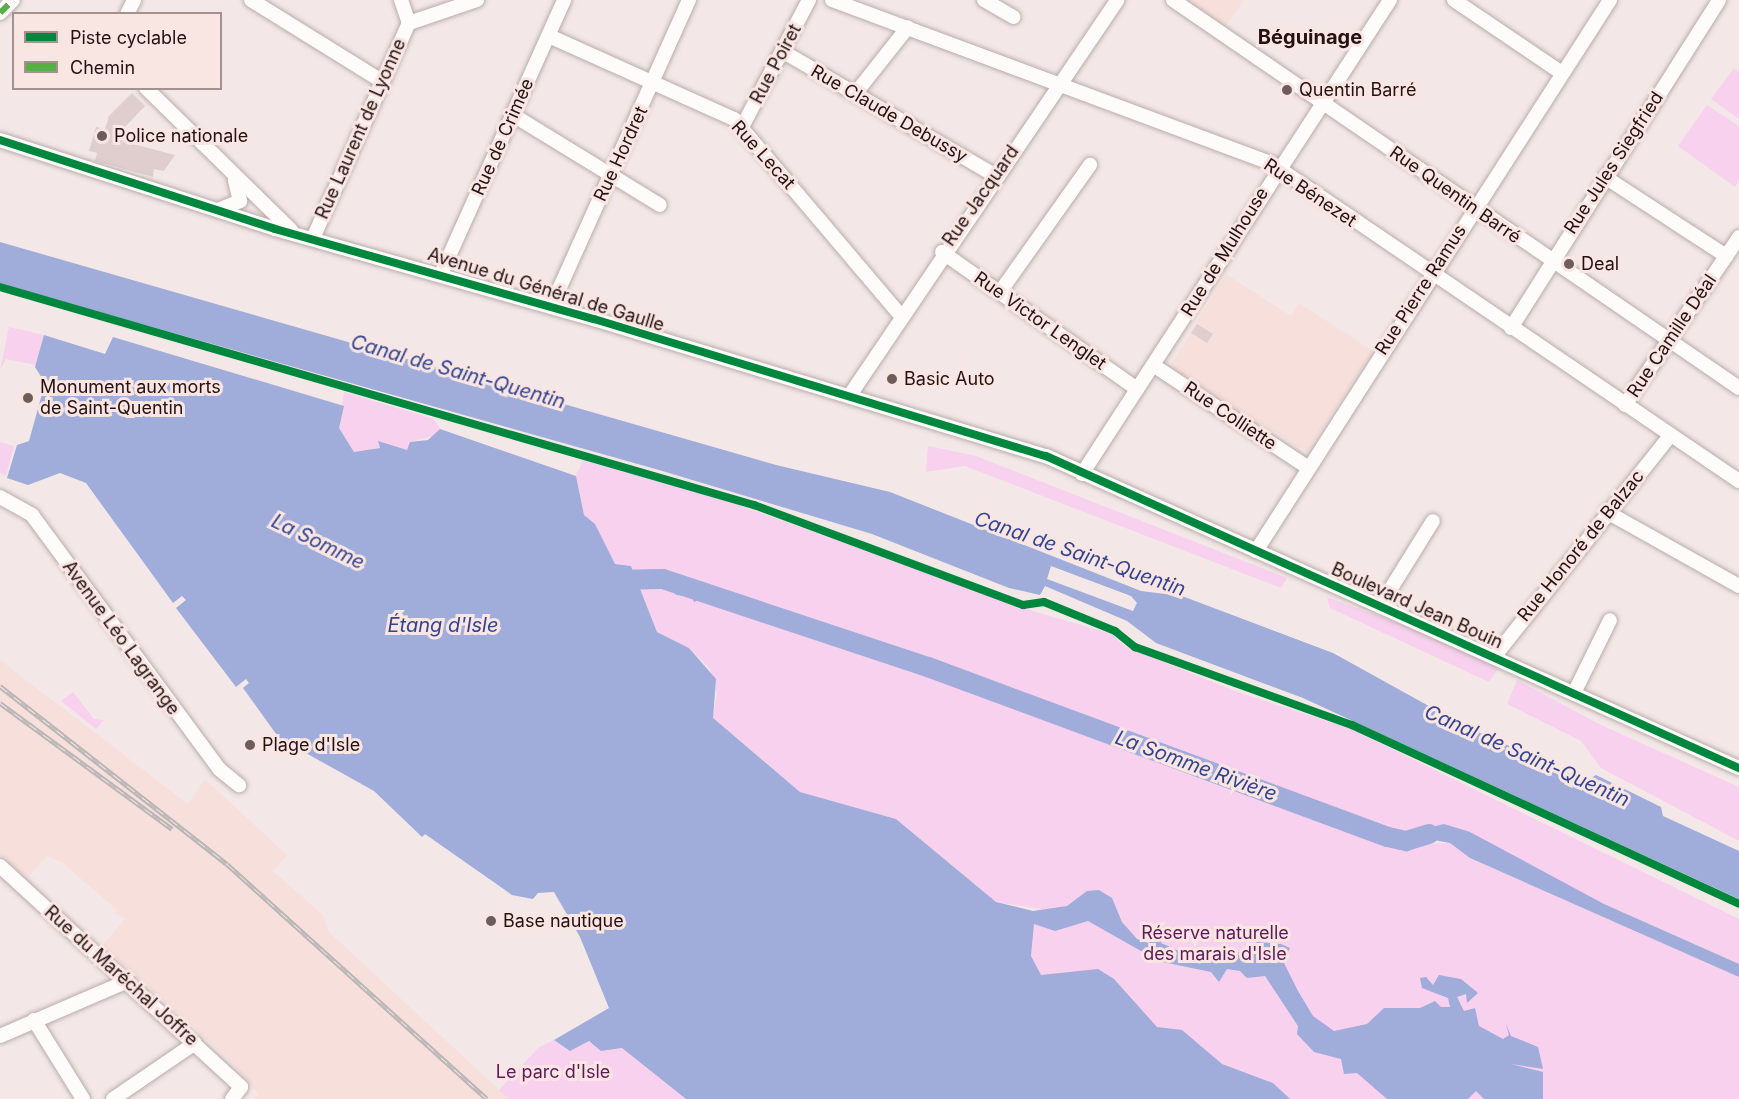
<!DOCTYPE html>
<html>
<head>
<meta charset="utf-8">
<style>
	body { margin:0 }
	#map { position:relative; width:1739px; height:1099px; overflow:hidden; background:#f3e8e7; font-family:Inter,sans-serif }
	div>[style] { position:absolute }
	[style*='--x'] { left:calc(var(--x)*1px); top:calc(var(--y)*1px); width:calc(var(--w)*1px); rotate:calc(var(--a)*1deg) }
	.built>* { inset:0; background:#f7dfdb }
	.green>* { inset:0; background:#f7d1ee }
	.water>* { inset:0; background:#a0acda }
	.river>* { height:20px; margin:-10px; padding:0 10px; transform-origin:10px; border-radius:10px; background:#a0acda }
	.building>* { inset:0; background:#e0cecf }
	.roads { filter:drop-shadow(0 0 2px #b9acaa) drop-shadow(0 0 2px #b9acaa) }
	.minor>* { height:14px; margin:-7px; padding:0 7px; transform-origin:7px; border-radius:7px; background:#fdfcfb }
	.rail>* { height:5px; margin-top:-2.5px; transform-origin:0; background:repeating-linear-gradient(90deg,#f9e5e1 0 9px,#b9b6b6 0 18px); box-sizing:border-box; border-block:2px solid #b9b6b6 }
	.quiet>* { height:6px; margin-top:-3px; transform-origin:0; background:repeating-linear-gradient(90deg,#55b144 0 12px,transparent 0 18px) }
	.cycleway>* { height:8px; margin:-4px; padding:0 4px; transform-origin:4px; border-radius:4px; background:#00873e }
	.dots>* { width:16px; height:16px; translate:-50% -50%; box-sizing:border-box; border:3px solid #f9e5e1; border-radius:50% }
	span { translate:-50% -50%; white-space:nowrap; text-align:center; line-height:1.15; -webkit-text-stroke:6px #f9e5e1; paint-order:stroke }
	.street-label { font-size:18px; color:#231210 }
	.poi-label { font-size:18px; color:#231210 }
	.left { translate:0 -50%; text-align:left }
	.park-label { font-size:18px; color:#5f185c }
	.neighbourhood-label { font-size:20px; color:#231210; font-weight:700 }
	.water-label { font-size:20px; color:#314493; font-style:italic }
	.legend { position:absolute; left:12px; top:12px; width:210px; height:78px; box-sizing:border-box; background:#f9e5e1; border:2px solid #a3918d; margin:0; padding:8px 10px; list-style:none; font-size:18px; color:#231210 }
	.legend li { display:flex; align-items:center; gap:12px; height:30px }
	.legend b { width:30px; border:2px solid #a3918d }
</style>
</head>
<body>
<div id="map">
	<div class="built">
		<i style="clip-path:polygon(1186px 0,1244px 0,1225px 27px)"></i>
		<i style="clip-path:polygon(1226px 274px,1291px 316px,1299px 303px,1373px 351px,1307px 452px,1170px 367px)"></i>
		<i style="clip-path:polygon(0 660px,188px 804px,205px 779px,287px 855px,273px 871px,323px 915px,329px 932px,509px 1099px,254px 1099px,258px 1094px,233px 1063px,102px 946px,125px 919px,115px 913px,117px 910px,63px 863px,47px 856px,27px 878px,0 855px)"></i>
	</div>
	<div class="green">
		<i style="clip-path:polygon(1734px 68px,1739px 72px,1739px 119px,1711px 99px)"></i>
		<i style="clip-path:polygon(1707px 105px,1739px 126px,1739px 181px,1735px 187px,1678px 146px)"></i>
		<i style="clip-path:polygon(9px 327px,44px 335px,36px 365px,6px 359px,0 370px)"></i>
		<i style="clip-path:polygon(344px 392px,434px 419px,440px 429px,438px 435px,410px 442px,408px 450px,378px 442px,381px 448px,354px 452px,339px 428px)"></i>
		<i style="clip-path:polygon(0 442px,14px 446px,6px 476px,0 473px)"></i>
		<i style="clip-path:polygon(928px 446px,976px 456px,1287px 578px,1281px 588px,965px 466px,926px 472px)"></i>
		<i style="clip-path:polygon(evenodd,583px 460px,727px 501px,1036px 612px,1112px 634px,1124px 646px,1235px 691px,1351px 729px,1739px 919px,1739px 964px,1604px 904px,1444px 824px,1402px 834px,1425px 844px,1450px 843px,1470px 858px,1739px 977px,1739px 1099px,1095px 1099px,1031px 956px,1034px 924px,1042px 926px,1041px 909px,996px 902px,896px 819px,800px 792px,712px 718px,717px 694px,710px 669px,689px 648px,657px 632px,631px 566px,615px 564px,595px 524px,584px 515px,576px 476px,583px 460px,679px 578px,702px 592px,693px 601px,692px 597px,676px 595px,668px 586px,679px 578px)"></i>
		<i style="clip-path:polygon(1327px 597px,1400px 624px,1500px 666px,1489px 682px,1330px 608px)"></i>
		<i style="clip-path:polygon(1517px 680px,1601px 725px,1739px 787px,1739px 841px,1601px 768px,1581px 741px,1507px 704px)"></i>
		<i style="clip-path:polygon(73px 692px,94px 719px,104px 720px,96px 729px,61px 701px)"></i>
		<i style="clip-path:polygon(554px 1040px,570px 1051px,589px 1041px,601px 1051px,622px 1048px,686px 1099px,509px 1099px,499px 1090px,538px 1048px)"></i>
	</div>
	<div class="water">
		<i style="clip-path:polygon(evenodd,0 242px,776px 465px,890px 492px,1141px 591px,1182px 596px,1333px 653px,1465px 726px,1586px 781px,1596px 775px,1661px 807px,1663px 816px,1739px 851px,1739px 899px,1303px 698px,1156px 643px,1127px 621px,1045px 586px,1040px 595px,1009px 588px,872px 534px,659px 470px,0 284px,0 242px,1051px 566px,1131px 596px,1137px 603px,1133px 611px,1047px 579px,1051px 566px)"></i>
		<i style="clip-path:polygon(44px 335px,105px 354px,113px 337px,344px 406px,339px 428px,354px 452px,380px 448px,378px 441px,407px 450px,410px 442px,428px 440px,440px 429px,576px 476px,584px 515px,595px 524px,615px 564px,631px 566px,657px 632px,689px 648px,716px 679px,713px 718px,800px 792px,896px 819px,996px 902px,1033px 911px,1067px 906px,1087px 891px,1099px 890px,1112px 898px,1122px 922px,1137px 939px,1148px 943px,1162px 937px,1161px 943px,1177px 950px,1201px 954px,1225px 950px,1242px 953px,1257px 942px,1281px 944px,1290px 948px,1283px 961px,1298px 991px,1313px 1016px,1334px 1031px,1367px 1024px,1384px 1008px,1420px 1008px,1435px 1001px,1441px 1007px,1450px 1007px,1448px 998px,1422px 988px,1420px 978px,1426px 977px,1433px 985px,1439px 975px,1461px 979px,1478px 993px,1467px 1003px,1466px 994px,1457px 997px,1464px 1011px,1475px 1008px,1479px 1026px,1503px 1039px,1509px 1035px,1506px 1024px,1511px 1036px,1538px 1047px,1543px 1069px,1511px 1064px,1543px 1072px,1543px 1099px,1484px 1099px,1476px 1091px,1468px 1099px,1387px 1099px,1357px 1073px,1344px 1074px,1341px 1059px,1314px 1052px,1297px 1034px,1298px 1026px,1265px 976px,1247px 978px,1240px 971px,1227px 969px,1219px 982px,1211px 972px,1148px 959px,1148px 955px,1088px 921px,1055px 931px,1034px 924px,1031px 956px,1041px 975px,1098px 969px,1114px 979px,1157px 1027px,1182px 1030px,1222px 1064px,1273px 1083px,1290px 1099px,686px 1099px,622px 1048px,601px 1051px,589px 1041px,570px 1051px,554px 1040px,609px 1008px,580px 937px,554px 892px,538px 893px,533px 899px,512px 895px,425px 834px,422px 837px,374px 791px,279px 738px,243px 688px,249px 683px,246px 679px,236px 687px,176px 608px,186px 600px,182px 596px,173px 603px,86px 483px,60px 473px,28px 485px,7px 478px,17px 445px,29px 441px,45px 383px,35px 367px)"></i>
		<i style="clip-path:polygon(676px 576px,686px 584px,690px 582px,696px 593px,708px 596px,694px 602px,692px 597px,676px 595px,663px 579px)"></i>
		<i style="clip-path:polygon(1444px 824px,1470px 832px,1604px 904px,1739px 964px,1739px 977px,1470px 858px,1450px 843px,1434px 840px,1406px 852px,1402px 834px)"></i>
	</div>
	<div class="river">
		<i style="--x:614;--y:580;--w:49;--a:-1.2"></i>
		<i style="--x:663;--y:579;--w:279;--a:18.4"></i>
		<i style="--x:928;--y:667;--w:490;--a:20.3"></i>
		<i style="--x:1388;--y:837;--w:18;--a:13"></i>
		<i style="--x:1406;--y:841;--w:24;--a:-17"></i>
	</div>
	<div class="building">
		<i style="clip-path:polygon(132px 93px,145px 106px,125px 127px,122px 141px,175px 155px,164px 171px,154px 169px,153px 177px,95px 161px,97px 153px,89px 151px,96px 127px,105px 129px,109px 116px)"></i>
		<i style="clip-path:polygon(1197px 324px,1213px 334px,1207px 343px,1191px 333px)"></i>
	</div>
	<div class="roads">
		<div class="minor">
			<i style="--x:251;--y:0;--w:155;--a:31.8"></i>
			<i style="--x:401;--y:0;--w:24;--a:71"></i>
			<i style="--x:832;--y:0;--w:468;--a:20.4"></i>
			<i style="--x:1271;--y:163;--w:566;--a:34.2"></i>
			<i style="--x:984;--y:0;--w:34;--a:30"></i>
			<i style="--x:1173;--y:0;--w:686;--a:34.43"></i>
			<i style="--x:1454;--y:0;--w:130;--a:34.1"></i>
			<i style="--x:0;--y:13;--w:18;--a:-45"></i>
			<i style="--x:127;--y:14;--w:16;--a:-63"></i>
			<i style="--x:409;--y:23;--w:72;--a:-18.7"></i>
			<i style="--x:549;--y:36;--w:203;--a:24.2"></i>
			<i style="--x:734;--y:119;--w:258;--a:49.7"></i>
			<i style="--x:782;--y:51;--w:248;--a:30.3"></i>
			<i style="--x:146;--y:88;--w:203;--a:44.4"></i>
			<i style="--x:855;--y:94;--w:85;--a:-51.7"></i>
			<i style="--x:513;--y:115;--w:172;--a:31.5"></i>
			<i style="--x:742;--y:127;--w:144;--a:-62.2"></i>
			<i style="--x:0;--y:140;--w:289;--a:17.9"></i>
			<i style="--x:275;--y:229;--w:331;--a:15.8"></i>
			<i style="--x:594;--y:319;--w:472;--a:16.9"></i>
			<i style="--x:1046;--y:456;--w:760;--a:24.24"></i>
			<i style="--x:1605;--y:177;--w:145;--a:33.1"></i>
			<i style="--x:218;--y:210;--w:24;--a:-22"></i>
			<i style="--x:240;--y:201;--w:21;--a:-104"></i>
			<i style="--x:314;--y:236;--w:233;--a:-66"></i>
			<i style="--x:942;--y:252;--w:238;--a:35.1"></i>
			<i style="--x:441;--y:274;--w:300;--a:-65.8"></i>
			<i style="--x:1000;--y:292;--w:156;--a:-54.7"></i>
			<i style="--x:551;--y:307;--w:337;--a:-65.8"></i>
			<i style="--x:1511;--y:328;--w:388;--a:-57.6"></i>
			<i style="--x:1153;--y:365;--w:185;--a:33.5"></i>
			<i style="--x:850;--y:395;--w:477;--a:-55.9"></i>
			<i style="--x:1625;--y:405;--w:203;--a:-55.8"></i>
			<i style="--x:1082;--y:474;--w:565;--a:-56.98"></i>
			<i style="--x:0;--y:497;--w:37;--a:29"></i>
			<i style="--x:32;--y:515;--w:315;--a:53.6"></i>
			<i style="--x:219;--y:769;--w:26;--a:39"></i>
			<i style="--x:1607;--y:512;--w:151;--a:29.3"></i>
			<i style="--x:1256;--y:551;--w:655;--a:-57.28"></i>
			<i style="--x:1380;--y:606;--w:100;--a:-58.1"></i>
			<i style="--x:1494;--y:657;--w:283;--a:-51.5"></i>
			<i style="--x:1574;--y:693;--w:81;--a:-63.7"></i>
			<i style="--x:0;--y:866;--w:327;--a:42.5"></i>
			<i style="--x:241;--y:1087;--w:15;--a:127"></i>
			<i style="--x:34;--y:1020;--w:93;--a:58.2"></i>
			<i style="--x:0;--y:1036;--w:139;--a:-23.3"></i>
			<i style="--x:113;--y:1099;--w:99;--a:-34.3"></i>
		</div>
	</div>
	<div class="rail">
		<i style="--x:0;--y:686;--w:288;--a:38.1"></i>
		<i style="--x:227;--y:864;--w:350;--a:42.1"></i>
		<i style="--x:0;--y:703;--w:213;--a:36.2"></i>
	</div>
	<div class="quiet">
		<i style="--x:0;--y:13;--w:18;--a:-45"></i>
	</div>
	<div class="cycleway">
		<i style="--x:0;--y:140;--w:289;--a:17.9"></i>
		<i style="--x:275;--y:229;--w:331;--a:15.8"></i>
		<i style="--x:594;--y:319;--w:472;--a:16.9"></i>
		<i style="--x:1046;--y:456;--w:760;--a:24.24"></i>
		<i style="--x:0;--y:287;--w:785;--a:16.13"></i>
		<i style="--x:754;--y:505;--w:287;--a:20.4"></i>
		<i style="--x:1023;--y:605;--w:21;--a:-8"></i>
		<i style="--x:1044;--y:602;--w:77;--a:22.2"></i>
		<i style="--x:1115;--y:631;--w:26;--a:39"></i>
		<i style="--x:1135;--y:647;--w:231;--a:19.8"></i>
		<i style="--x:1352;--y:725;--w:426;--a:24.8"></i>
	</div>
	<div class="dots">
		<i style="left:1287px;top:90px;background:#6c5d5b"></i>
		<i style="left:102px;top:136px;background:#6c5d5b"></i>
		<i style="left:1569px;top:264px;background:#6c5d5b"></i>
		<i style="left:892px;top:379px;background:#6c5d5b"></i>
		<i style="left:28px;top:398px;background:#6c5d5b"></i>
		<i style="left:250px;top:745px;background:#6c5d5b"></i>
		<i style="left:491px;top:921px;background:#6c5d5b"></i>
	</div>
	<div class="street-label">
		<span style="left:776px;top:64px;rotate:-62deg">Rue Poiret</span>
		<span style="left:889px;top:114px;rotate:30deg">Rue Claude Debussy</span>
		<span style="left:361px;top:129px;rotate:-66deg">Rue Laurent de Lyonne</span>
		<span style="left:503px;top:137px;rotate:-66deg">Rue de Crimée</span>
		<span style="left:621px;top:154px;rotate:-65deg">Rue Hordret</span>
		<span style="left:763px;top:155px;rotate:48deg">Rue Lecat</span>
		<span style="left:1614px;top:163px;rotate:-57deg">Rue Jules Siegfried</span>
		<span style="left:1310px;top:193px;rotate:34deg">Rue Bénezet</span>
		<span style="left:1455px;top:195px;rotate:35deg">Rue Quentin Barré</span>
		<span style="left:981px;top:196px;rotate:-55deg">Rue Jacquard</span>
		<span style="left:1225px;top:252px;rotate:-58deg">Rue de Mulhouse</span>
		<span style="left:546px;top:290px;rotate:17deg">Avenue du Général de Gaulle</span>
		<span style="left:1421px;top:290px;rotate:-57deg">Rue Pierre Ramus</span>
		<span style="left:1040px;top:321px;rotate:35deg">Rue Victor Lenglet</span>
		<span style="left:1672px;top:336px;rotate:-56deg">Rue Camille Déal</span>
		<span style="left:1230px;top:416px;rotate:34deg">Rue Colliette</span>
		<span style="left:1581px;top:546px;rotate:-51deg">Rue Honoré de Balzac</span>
		<span style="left:1417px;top:606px;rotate:24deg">Boulevard Jean Bouin</span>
		<span style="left:121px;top:638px;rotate:54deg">Avenue Léo Lagrange</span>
		<span style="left:121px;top:976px;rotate:42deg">Rue du Maréchal Joffre</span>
	</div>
	<div class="poi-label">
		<span class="left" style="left:1299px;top:90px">Quentin Barré</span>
		<span class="left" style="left:114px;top:136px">Police nationale</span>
		<span class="left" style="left:1581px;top:264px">Deal</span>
		<span class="left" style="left:904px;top:379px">Basic Auto</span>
		<span class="left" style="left:40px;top:398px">Monument aux morts<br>de Saint-Quentin</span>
		<span class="left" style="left:262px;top:745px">Plage d'Isle</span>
		<span class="left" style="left:503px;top:921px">Base nautique</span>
	</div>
	<div class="park-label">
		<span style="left:1215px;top:944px">Réserve naturelle<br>des marais d'Isle</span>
		<span style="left:553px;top:1072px">Le parc d'Isle</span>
	</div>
	<div class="neighbourhood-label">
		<span style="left:1310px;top:37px">Béguinage</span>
	</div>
	<div class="water-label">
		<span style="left:458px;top:372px;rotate:16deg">Canal de Saint-Quentin</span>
		<span style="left:318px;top:542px;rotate:26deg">La Somme</span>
		<span style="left:1080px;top:554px;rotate:19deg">Canal de Saint-Quentin</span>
		<span style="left:443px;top:625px">Étang d'Isle</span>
		<span style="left:1527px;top:756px;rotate:24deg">Canal de Saint-Quentin</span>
		<span style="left:1196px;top:766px;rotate:20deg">La Somme Rivière</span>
	</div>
	<ul class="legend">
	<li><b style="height:8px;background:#00873e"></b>Piste cyclable</li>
	<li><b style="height:8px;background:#55b144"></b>Chemin</li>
	</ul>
</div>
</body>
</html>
